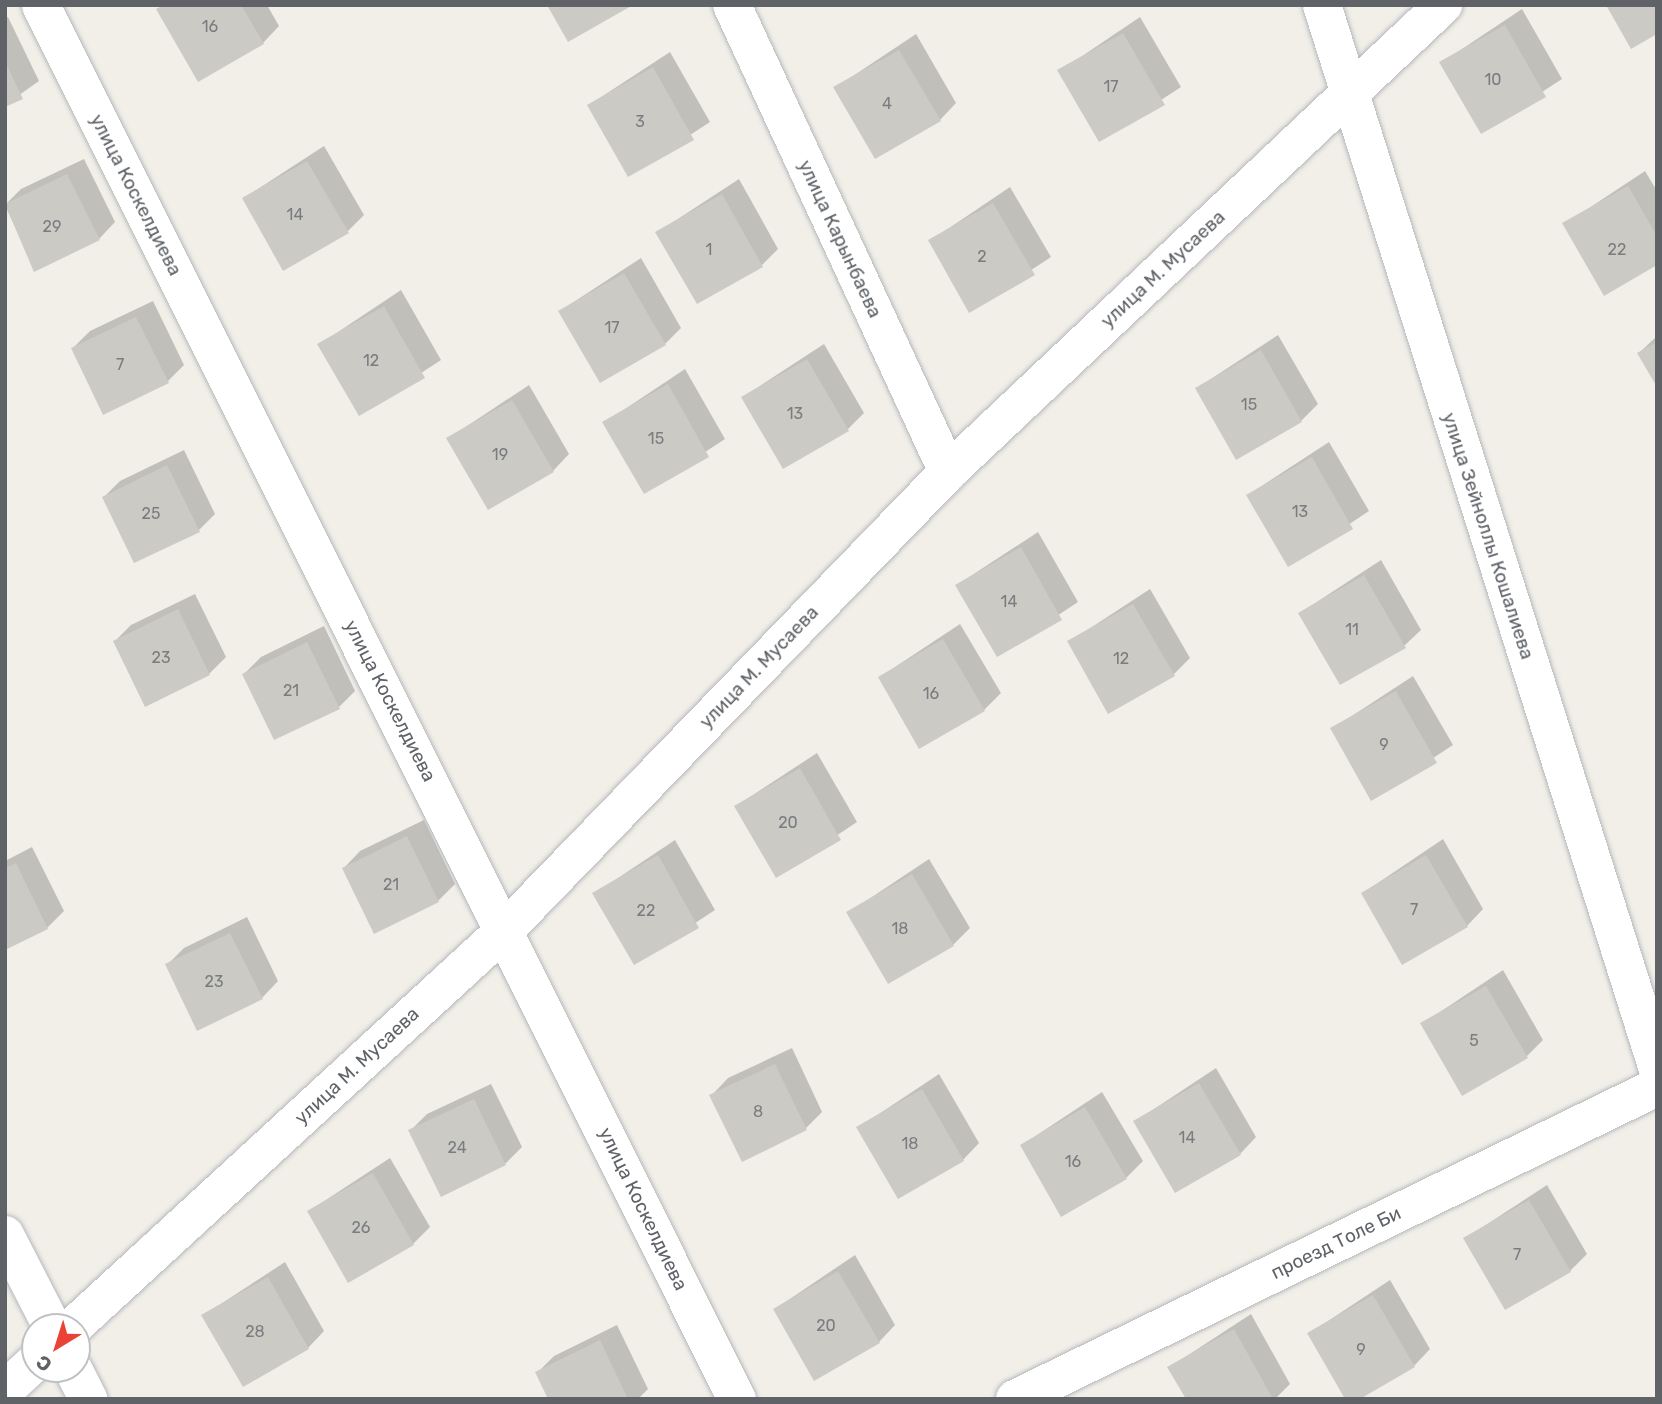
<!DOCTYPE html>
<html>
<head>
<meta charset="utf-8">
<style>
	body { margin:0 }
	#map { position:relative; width:1662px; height:1404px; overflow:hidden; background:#f1efe8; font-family:Rubik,sans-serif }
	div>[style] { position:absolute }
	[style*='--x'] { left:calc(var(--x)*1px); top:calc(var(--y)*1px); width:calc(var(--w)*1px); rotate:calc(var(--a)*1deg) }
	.shadow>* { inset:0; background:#0003 }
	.building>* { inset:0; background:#cccac5 }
	.roads { filter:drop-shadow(0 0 2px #b5b8bc) drop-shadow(0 0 2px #b5b8bc) }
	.minor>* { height:38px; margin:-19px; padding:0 19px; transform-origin:19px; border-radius:19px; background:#fff }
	span { translate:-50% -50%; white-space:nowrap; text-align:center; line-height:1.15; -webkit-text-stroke:5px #fff; paint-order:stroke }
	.number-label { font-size:16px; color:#7a7d7f }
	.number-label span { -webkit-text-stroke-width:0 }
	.street-label { font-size:19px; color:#5f6368 }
	.frame { position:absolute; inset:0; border:7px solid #5f6368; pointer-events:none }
	.north { position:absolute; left:21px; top:1313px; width:70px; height:70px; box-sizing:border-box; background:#fff; border:2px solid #bfc1c3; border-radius:50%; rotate:218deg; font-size:19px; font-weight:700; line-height:28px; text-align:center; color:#5f6368 }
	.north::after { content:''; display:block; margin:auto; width:24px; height:32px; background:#ea4335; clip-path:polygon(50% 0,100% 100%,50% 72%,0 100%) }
</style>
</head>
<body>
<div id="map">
	<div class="shadow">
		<i style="clip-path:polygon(163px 5px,267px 5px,279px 26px,263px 43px,159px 10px)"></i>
		<i style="clip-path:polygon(1522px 9px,1562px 79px,1481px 132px,1441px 63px)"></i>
		<i style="clip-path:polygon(8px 17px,39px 81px,5px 105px,5px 18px)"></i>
		<i style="clip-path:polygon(1140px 17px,1181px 87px,1100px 140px,1060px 71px)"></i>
		<i style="clip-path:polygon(916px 34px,956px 103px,940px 120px,835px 88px)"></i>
		<i style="clip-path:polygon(670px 52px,710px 122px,629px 175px,589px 105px)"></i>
		<i style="clip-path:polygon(324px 146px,364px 215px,348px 231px,244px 198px)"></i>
		<i style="clip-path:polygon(84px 159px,115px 222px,99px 239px,35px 270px,5px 205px,21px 189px)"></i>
		<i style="clip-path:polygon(1645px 171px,1657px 191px,1657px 263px,1565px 224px)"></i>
		<i style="clip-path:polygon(739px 179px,778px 249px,762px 265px,658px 232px)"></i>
		<i style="clip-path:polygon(1010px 187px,1051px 257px,970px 310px,930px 241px)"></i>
		<i style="clip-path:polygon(641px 258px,681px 328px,665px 344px,560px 311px)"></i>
		<i style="clip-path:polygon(401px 290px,441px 360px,360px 413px,320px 344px)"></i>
		<i style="clip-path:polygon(153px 301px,184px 365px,168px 381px,73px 348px,90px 331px)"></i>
		<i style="clip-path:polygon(1278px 335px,1318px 404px,1301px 421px,1197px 388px)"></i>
		<i style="clip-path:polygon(1657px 336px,1657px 383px,1639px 353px)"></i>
		<i style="clip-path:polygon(824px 344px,864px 413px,848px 429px,743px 397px)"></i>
		<i style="clip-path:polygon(685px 369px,725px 439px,644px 492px,604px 423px)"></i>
		<i style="clip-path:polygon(529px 385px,569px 454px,553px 471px,449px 438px)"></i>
		<i style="clip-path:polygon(1329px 442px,1369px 511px,1288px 565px,1248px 495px)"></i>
		<i style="clip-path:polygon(184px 450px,215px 514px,199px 530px,104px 497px,120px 481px)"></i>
		<i style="clip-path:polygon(1038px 532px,1078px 602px,998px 655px,957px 585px)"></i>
		<i style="clip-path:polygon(1381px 560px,1421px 630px,1404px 646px,1300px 613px)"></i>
		<i style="clip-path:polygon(1150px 589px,1190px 658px,1173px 675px,1069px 642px)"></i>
		<i style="clip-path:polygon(195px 594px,226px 657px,209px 674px,115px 641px,131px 625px)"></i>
		<i style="clip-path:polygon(960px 624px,1001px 693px,984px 710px,880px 677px)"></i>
		<i style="clip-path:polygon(324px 626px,355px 691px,339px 707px,244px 674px,261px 657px)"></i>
		<i style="clip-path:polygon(1413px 676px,1453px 745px,1372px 798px,1332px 729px)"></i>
		<i style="clip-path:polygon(817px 753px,857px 822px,776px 876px,736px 806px)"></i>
		<i style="clip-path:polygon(424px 820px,455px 884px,438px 901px,375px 931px,344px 868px,360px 851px)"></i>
		<i style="clip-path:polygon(1443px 839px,1483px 909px,1467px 926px,1363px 893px)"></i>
		<i style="clip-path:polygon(675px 840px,715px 910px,634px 963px,594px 894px)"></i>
		<i style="clip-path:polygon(32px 847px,64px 911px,47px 928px,5px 948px,5px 861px)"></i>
		<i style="clip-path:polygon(929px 859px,970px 928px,953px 945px,848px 913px)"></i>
		<i style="clip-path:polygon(247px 917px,278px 981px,262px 998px,167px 965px,184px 948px)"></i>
		<i style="clip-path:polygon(1503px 970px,1543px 1040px,1526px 1057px,1422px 1024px)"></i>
		<i style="clip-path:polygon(792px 1048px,822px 1112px,806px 1128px,712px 1095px,728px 1078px)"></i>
		<i style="clip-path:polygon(1216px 1068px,1256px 1137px,1240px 1154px,1136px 1121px)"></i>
		<i style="clip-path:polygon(939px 1074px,979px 1143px,963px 1160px,858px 1128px)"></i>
		<i style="clip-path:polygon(491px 1084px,522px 1147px,505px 1164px,410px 1131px,427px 1114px)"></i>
		<i style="clip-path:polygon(1102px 1092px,1143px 1161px,1126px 1178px,1022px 1145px)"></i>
		<i style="clip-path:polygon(390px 1158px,430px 1227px,413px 1244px,309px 1211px)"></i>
		<i style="clip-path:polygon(1547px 1185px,1587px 1254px,1570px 1271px,1466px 1238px)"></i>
		<i style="clip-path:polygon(855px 1255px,895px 1325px,879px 1342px,775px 1309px)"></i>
		<i style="clip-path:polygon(285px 1262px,324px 1331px,308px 1348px,204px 1315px)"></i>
		<i style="clip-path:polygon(1390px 1280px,1430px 1349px,1414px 1366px,1310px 1333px)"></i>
		<i style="clip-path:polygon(1251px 1314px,1290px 1384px,1275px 1399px,1188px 1399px,1170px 1367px)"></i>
		<i style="clip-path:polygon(617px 1325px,648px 1389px,638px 1399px,550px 1399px,537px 1373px,554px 1356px)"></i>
	</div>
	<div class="building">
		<i style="clip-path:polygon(164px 5px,241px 5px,264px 44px,198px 82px,156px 9px)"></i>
		<i style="clip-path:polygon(547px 5px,633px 5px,568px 42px)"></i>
		<i style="clip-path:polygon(1606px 5px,1657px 5px,1657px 34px,1631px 49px)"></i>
		<i style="clip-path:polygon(1505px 25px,1546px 97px,1481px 134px,1439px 62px)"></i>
		<i style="clip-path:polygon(1123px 33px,1165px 105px,1099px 142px,1057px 70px)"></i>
		<i style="clip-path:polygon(899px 50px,941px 121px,875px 159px,833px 87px)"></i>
		<i style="clip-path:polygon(5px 61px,23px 99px,5px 107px)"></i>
		<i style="clip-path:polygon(653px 67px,694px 140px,628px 177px,587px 105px)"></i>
		<i style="clip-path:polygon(307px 161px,349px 233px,283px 271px,242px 198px)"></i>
		<i style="clip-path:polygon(67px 174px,100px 240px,34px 272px,5px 204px)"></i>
		<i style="clip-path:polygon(1628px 186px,1657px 236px,1657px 265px,1604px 296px,1562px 223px)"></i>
		<i style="clip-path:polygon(722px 194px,763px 267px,697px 304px,655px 232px)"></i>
		<i style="clip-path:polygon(993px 203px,1035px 275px,969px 313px,928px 240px)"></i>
		<i style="clip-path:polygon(624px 273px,666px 345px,600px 383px,558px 311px)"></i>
		<i style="clip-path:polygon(384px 306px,425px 378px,359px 416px,317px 344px)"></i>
		<i style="clip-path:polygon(136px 317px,169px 383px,103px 415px,71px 348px)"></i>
		<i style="clip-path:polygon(1657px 342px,1657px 387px,1637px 353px)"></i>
		<i style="clip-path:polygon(1261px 350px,1302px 422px,1236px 460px,1195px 388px)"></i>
		<i style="clip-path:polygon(807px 359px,849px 431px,783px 469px,741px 397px)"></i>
		<i style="clip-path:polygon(668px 384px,709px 457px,644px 494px,602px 422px)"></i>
		<i style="clip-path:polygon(512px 400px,554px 472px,488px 510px,446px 438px)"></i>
		<i style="clip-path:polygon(1312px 457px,1353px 529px,1288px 567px,1246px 495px)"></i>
		<i style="clip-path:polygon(167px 465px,200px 532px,134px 563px,102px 497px)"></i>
		<i style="clip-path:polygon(1021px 547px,1062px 620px,997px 657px,955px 585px)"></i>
		<i style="clip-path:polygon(1364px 575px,1406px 648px,1340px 685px,1298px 613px)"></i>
		<i style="clip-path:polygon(1133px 604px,1175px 676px,1108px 714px,1067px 641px)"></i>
		<i style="clip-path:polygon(178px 609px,210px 675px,145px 707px,113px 641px)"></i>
		<i style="clip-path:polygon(943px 639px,985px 711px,919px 749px,878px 677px)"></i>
		<i style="clip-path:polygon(307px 642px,340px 709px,274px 740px,242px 674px)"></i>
		<i style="clip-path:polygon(1396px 691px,1437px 763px,1371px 801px,1330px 728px)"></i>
		<i style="clip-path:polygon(800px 768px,841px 840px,776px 878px,734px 806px)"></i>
		<i style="clip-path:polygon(407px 836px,439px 902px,374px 934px,342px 868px)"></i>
		<i style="clip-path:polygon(658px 855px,699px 928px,634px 965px,592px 893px)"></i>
		<i style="clip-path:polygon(1426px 855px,1468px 927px,1402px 965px,1361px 893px)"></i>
		<i style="clip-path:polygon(16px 863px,48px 929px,5px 950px,5px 868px)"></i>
		<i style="clip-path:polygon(912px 874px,954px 946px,888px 984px,846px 912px)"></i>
		<i style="clip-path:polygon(230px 933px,263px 999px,197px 1031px,165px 964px)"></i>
		<i style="clip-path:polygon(1486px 986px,1528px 1058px,1462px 1096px,1420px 1023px)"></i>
		<i style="clip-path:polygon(775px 1064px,807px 1130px,742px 1162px,709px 1095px)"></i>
		<i style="clip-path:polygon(1199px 1083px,1241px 1155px,1175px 1193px,1133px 1121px)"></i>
		<i style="clip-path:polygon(922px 1089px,964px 1161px,898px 1199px,856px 1127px)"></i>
		<i style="clip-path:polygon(474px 1099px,506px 1165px,441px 1197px,408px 1130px)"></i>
		<i style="clip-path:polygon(1085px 1107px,1127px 1179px,1061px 1217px,1020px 1145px)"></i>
		<i style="clip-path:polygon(373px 1173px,414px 1245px,348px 1283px,307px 1211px)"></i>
		<i style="clip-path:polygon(1529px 1200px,1571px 1272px,1505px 1310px,1463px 1238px)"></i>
		<i style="clip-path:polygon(838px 1271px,880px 1343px,814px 1381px,773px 1309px)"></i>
		<i style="clip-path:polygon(268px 1277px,309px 1349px,243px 1387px,201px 1315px)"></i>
		<i style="clip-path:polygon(1373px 1295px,1415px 1367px,1360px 1399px,1345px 1399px,1307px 1333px)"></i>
		<i style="clip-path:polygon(1234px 1329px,1273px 1399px,1186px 1399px,1167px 1367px)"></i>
		<i style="clip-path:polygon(600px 1340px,628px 1399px,548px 1399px,535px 1372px)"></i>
	</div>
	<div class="roads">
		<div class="minor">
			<i style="--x:41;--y:5;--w:1558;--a:63.47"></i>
			<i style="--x:732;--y:5;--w:515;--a:65.18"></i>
			<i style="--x:1322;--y:5;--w:1113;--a:72.48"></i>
			<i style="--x:5;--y:1235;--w:103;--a:62.9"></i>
			<i style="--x:73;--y:1327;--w:587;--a:-42.58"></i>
			<i style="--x:505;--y:930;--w:637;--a:-45.95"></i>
			<i style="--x:948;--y:472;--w:681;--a:-43.33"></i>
			<i style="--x:73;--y:1369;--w:34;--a:63"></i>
			<i style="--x:5;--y:1390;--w:41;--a:-43"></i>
			<i style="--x:1015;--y:1399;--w:714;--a:-25.92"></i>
		</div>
	</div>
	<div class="number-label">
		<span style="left:210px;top:27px">16</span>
		<span style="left:1493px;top:80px">10</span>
		<span style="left:1111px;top:87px">17</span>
		<span style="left:887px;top:104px">4</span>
		<span style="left:640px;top:122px">3</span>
		<span style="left:295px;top:215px">14</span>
		<span style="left:52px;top:227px">29</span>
		<span style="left:709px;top:250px">1</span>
		<span style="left:1617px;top:250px">22</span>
		<span style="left:982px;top:257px">2</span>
		<span style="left:612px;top:328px">17</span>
		<span style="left:371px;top:361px">12</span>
		<span style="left:120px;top:365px">7</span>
		<span style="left:1249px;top:405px">15</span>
		<span style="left:795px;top:414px">13</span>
		<span style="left:656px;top:439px">15</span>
		<span style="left:500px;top:455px">19</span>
		<span style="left:1300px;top:512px">13</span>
		<span style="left:151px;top:514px">25</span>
		<span style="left:1009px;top:602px">14</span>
		<span style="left:1352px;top:630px">11</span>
		<span style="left:161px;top:658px">23</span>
		<span style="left:1121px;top:659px">12</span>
		<span style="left:291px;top:691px">21</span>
		<span style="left:931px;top:694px">16</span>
		<span style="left:1384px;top:745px">9</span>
		<span style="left:788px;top:823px">20</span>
		<span style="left:391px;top:885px">21</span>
		<span style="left:1414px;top:910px">7</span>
		<span style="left:646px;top:911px">22</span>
		<span style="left:900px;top:929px">18</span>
		<span style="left:214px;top:982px">23</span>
		<span style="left:1474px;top:1041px">5</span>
		<span style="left:758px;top:1112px">8</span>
		<span style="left:1187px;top:1138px">14</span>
		<span style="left:910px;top:1144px">18</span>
		<span style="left:457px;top:1148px">24</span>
		<span style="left:1073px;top:1162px">16</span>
		<span style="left:361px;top:1228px">26</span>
		<span style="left:1517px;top:1255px">7</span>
		<span style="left:826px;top:1326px">20</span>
		<span style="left:255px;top:1332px">28</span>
		<span style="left:1361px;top:1350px">9</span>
	</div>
	<div class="street-label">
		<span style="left:136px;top:195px;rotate:63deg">улица Коскелдиева</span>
		<span style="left:840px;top:239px;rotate:65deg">улица Карынбаева</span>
		<span style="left:1163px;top:269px;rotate:-43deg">улица М. Мусаева</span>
		<span style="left:1488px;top:536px;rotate:72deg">улица Зейноллы Кошалиева</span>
		<span style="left:759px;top:667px;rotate:-46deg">улица М. Мусаева</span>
		<span style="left:390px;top:701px;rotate:63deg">улица Коскелдиева</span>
		<span style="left:357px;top:1066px;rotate:-43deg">улица М. Мусаева</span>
		<span style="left:643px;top:1209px;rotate:64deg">улица Коскелдиева</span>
		<span style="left:1336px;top:1243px;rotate:-26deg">проезд Толе Би</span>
	</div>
	<div class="frame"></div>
	<div class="north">С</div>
</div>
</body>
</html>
